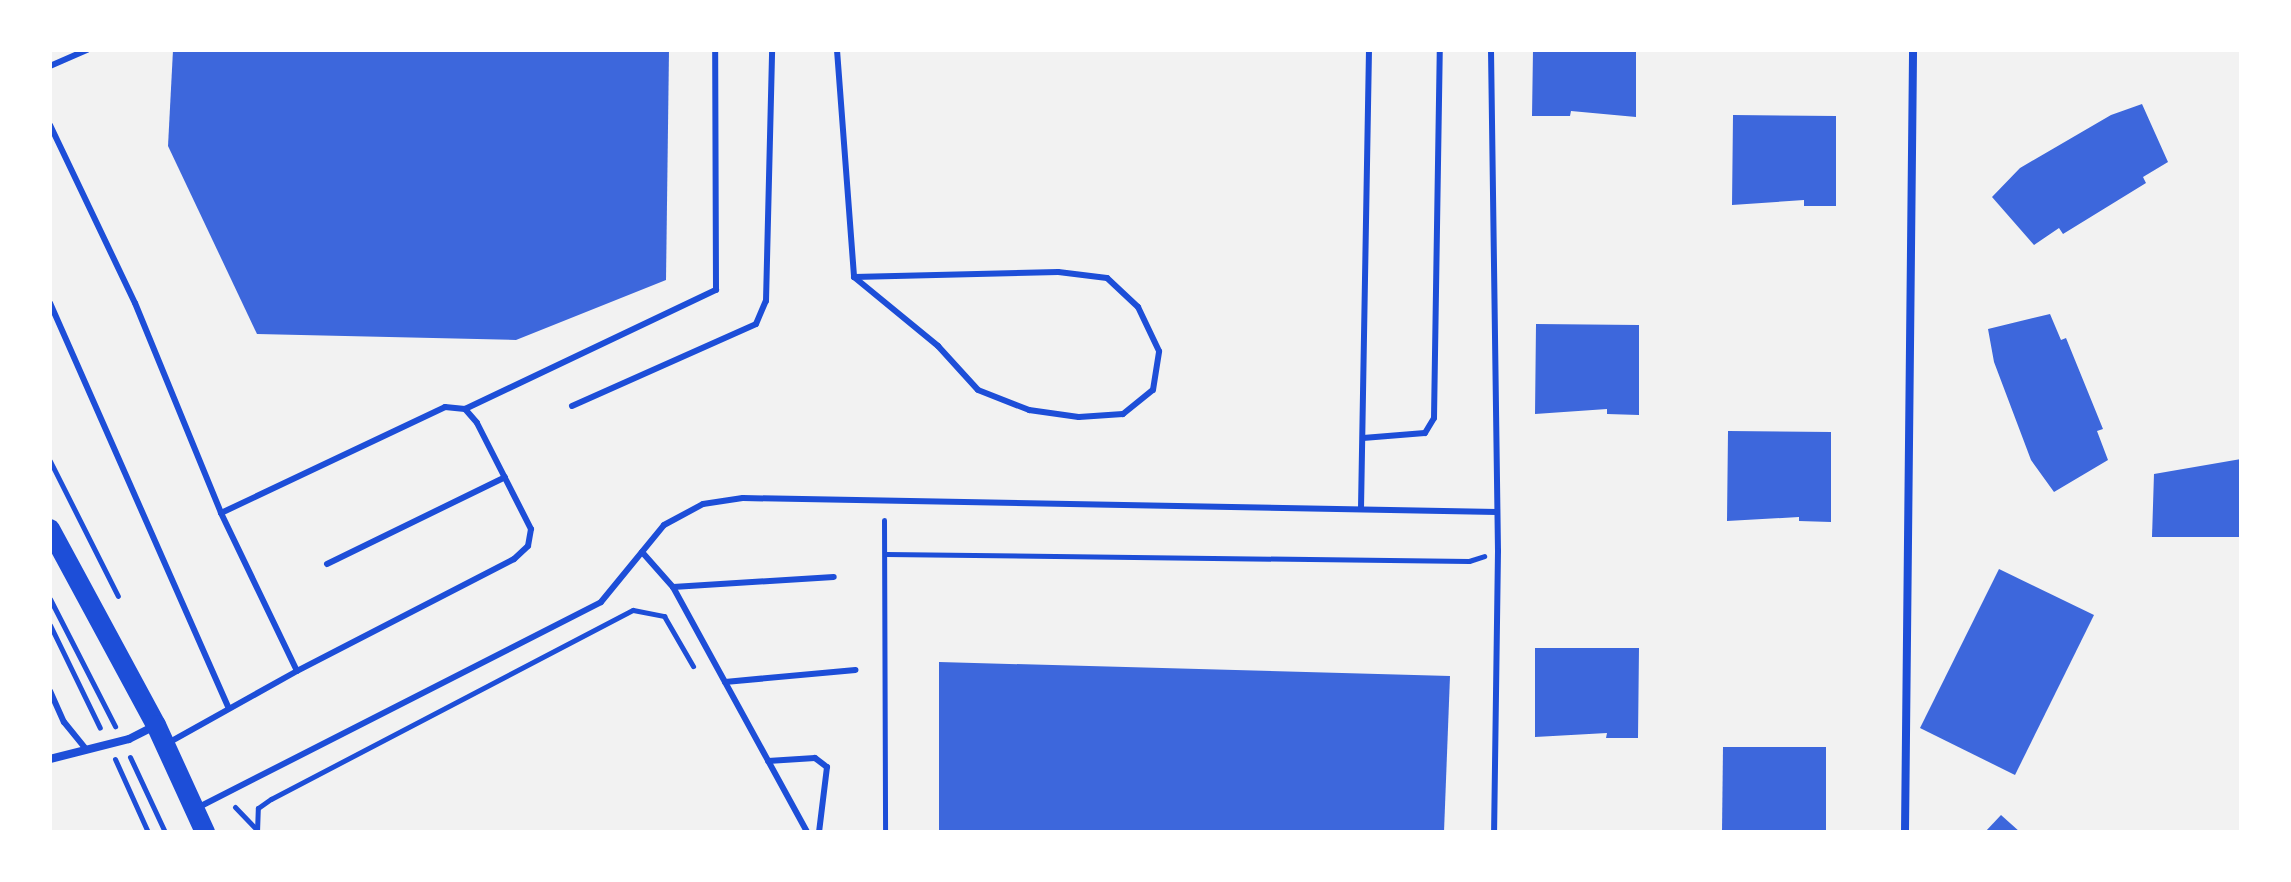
<!DOCTYPE html>
<html>
<head>
<meta charset="utf-8">
<style>
	body { margin:0 }
	#map { position:relative; width:2291px; height:882px; overflow:hidden; background:#f2f2f2; font-family:"Nunito Sans",sans-serif }
	div>[style] { position:absolute }
	[style*='--x'] { left:calc(var(--x)*1px); top:calc(var(--y)*1px); width:calc(var(--w)*1px); rotate:calc(var(--a)*1deg) }
	.building>* { inset:0; background:#3d67dc }
	.path>* { height:5px; margin:-2.5px; padding:0 2.5px; transform-origin:2.5px; border-radius:2.5px; background:#1d4ed8 }
	.service>* { height:6px; margin:-3px; padding:0 3px; transform-origin:3px; border-radius:3px; background:#1d4ed8 }
	.minor>* { height:8px; margin:-4px; padding:0 4px; transform-origin:4px; border-radius:4px; background:#1d4ed8 }
	.primary>* { height:20px; margin:-10px; padding:0 10px; transform-origin:10px; border-radius:10px; background:#1d4ed8 }
	span { translate:-50% -50%; white-space:nowrap; text-align:center; line-height:1.15; -webkit-text-stroke:6px #fff; paint-order:stroke }
	.frame { position:absolute; inset:0; border:52px solid #fff; pointer-events:none }
</style>
</head>
<body>
<div id="map">
	<div class="building">
		<i style="clip-path:polygon(173px 50px,669px 50px,666px 280px,516px 340px,257px 334px,168px 146px)"></i>
		<i style="clip-path:polygon(1533px 50px,1636px 50px,1636px 117px,1571px 111px,1570px 116px,1532px 116px)"></i>
		<i style="clip-path:polygon(2142px 104px,2168px 162px,2143px 177px,2146px 183px,2063px 234px,2059px 228px,2034px 245px,1992px 197px,2020px 168px,2111px 115px)"></i>
		<i style="clip-path:polygon(1733px 115px,1836px 116px,1836px 206px,1804px 206px,1804px 200px,1732px 205px)"></i>
		<i style="clip-path:polygon(2050px 314px,2061px 340px,2066px 338px,2103px 429px,2097px 431px,2108px 460px,2054px 492px,2031px 460px,1994px 362px,1988px 329px)"></i>
		<i style="clip-path:polygon(1536px 324px,1639px 325px,1639px 415px,1607px 414px,1607px 409px,1535px 414px)"></i>
		<i style="clip-path:polygon(1728px 431px,1831px 432px,1831px 522px,1799px 521px,1799px 517px,1727px 521px)"></i>
		<i style="clip-path:polygon(2241px 459px,2241px 537px,2152px 537px,2154px 474px)"></i>
		<i style="clip-path:polygon(1999px 569px,2094px 615px,2015px 775px,1920px 728px)"></i>
		<i style="clip-path:polygon(1535px 648px,1639px 648px,1638px 738px,1606px 738px,1607px 733px,1535px 737px)"></i>
		<i style="clip-path:polygon(939px 662px,1450px 676px,1444px 832px,939px 832px)"></i>
		<i style="clip-path:polygon(1723px 747px,1826px 747px,1826px 832px,1722px 832px)"></i>
		<i style="clip-path:polygon(2001px 815px,2020px 832px,1985px 832px)"></i>
	</div>
	<div class="path">
		<i style="--x:50;--y:461;--w:151;--a:63.3"></i>
		<i style="--x:884;--y:520;--w:312;--a:89.8"></i>
		<i style="--x:886;--y:554;--w:583;--a:0.69"></i>
		<i style="--x:1469;--y:561;--w:16;--a:-18"></i>
		<i style="--x:50;--y:599;--w:143;--a:62.9"></i>
		<i style="--x:50;--y:625;--w:114;--a:64.1"></i>
		<i style="--x:130;--y:757;--w:83;--a:65"></i>
		<i style="--x:115;--y:759;--w:80;--a:65.7"></i>
		<i style="--x:235;--y:807;--w:28;--a:46"></i>
		<i style="--x:257;--y:832;--w:24;--a:-88"></i>
		<i style="--x:258;--y:808;--w:16;--a:-35"></i>
		<i style="--x:271;--y:799;--w:408;--a:-27.6"></i>
		<i style="--x:633;--y:610;--w:32;--a:11"></i>
		<i style="--x:664;--y:616;--w:58;--a:59.9"></i>
	</div>
	<div class="service">
		<i style="--x:837;--y:50;--w:228;--a:85.7"></i>
		<i style="--x:854;--y:277;--w:109;--a:39.4"></i>
		<i style="--x:938;--y:346;--w:59;--a:47.7"></i>
		<i style="--x:978;--y:390;--w:55;--a:21.4"></i>
		<i style="--x:1029;--y:410;--w:50;--a:8"></i>
		<i style="--x:1079;--y:417;--w:44;--a:-3.9"></i>
		<i style="--x:1123;--y:414;--w:38;--a:-39"></i>
		<i style="--x:1153;--y:390;--w:39;--a:-81"></i>
		<i style="--x:1159;--y:351;--w:49;--a:-115.5"></i>
		<i style="--x:1138;--y:307;--w:42;--a:-136.9"></i>
		<i style="--x:1107;--y:278;--w:49;--a:-173"></i>
		<i style="--x:1058;--y:272;--w:204;--a:178.6"></i>
		<i style="--x:1491;--y:50;--w:501;--a:89.2"></i>
		<i style="--x:1498;--y:551;--w:281;--a:90.8"></i>
		<i style="--x:50;--y:66;--w:40;--a:-23.4"></i>
		<i style="--x:50;--y:125;--w:197;--a:64.5"></i>
		<i style="--x:135;--y:303;--w:227;--a:67.7"></i>
		<i style="--x:221;--y:513;--w:175;--a:64.3"></i>
		<i style="--x:297;--y:671;--w:148;--a:150.8"></i>
		<i style="--x:50;--y:303;--w:441;--a:66.2"></i>
		<i style="--x:572;--y:406;--w:201;--a:-24"></i>
		<i style="--x:756;--y:324;--w:25;--a:-67"></i>
		<i style="--x:766;--y:301;--w:251;--a:-88.6"></i>
		<i style="--x:465;--y:409;--w:278;--a:-25.4"></i>
		<i style="--x:716;--y:290;--w:240;--a:-90.2"></i>
		<i style="--x:1363;--y:438;--w:62;--a:-4.6"></i>
		<i style="--x:1425;--y:433;--w:17;--a:-59"></i>
		<i style="--x:1434;--y:418;--w:368;--a:-89.1"></i>
		<i style="--x:1361;--y:508;--w:458;--a:-89"></i>
		<i style="--x:221;--y:513;--w:248;--a:-25.3"></i>
		<i style="--x:445;--y:407;--w:20;--a:6"></i>
		<i style="--x:465;--y:409;--w:18;--a:49"></i>
		<i style="--x:477;--y:423;--w:119;--a:63"></i>
		<i style="--x:531;--y:529;--w:17;--a:100"></i>
		<i style="--x:528;--y:546;--w:19;--a:137"></i>
		<i style="--x:514;--y:559;--w:244;--a:152.7"></i>
		<i style="--x:642;--y:552;--w:47;--a:48.5"></i>
		<i style="--x:673;--y:587;--w:279;--a:61.3"></i>
		<i style="--x:327;--y:564;--w:198;--a:-26"></i>
		<i style="--x:673;--y:587;--w:161;--a:-3.6"></i>
		<i style="--x:725;--y:682;--w:131;--a:-5.3"></i>
		<i style="--x:50;--y:691;--w:34;--a:66"></i>
		<i style="--x:64;--y:722;--w:36;--a:51"></i>
		<i style="--x:768;--y:761;--w:47;--a:-3.7"></i>
		<i style="--x:815;--y:758;--w:15;--a:37"></i>
		<i style="--x:827;--y:767;--w:65;--a:97"></i>
		<i style="--x:197;--y:808;--w:453;--a:-27"></i>
		<i style="--x:601;--y:602;--w:99;--a:-50.7"></i>
		<i style="--x:664;--y:525;--w:44;--a:-28.3"></i>
		<i style="--x:703;--y:504;--w:40;--a:-8.5"></i>
		<i style="--x:743;--y:498;--w:754;--a:1.06"></i>
	</div>
	<div class="minor">
		<i style="--x:50;--y:759;--w:81;--a:-14.2"></i>
		<i style="--x:129;--y:739;--w:29;--a:-27"></i>
		<i style="--x:1905;--y:832;--w:782;--a:-89.41"></i>
	</div>
	<div class="primary">
		<i style="--x:50;--y:529;--w:223;--a:61.6"></i>
		<i style="--x:156;--y:725;--w:118;--a:65.4"></i>
	</div>
	<div class="frame"></div>
</div>
</body>
</html>
